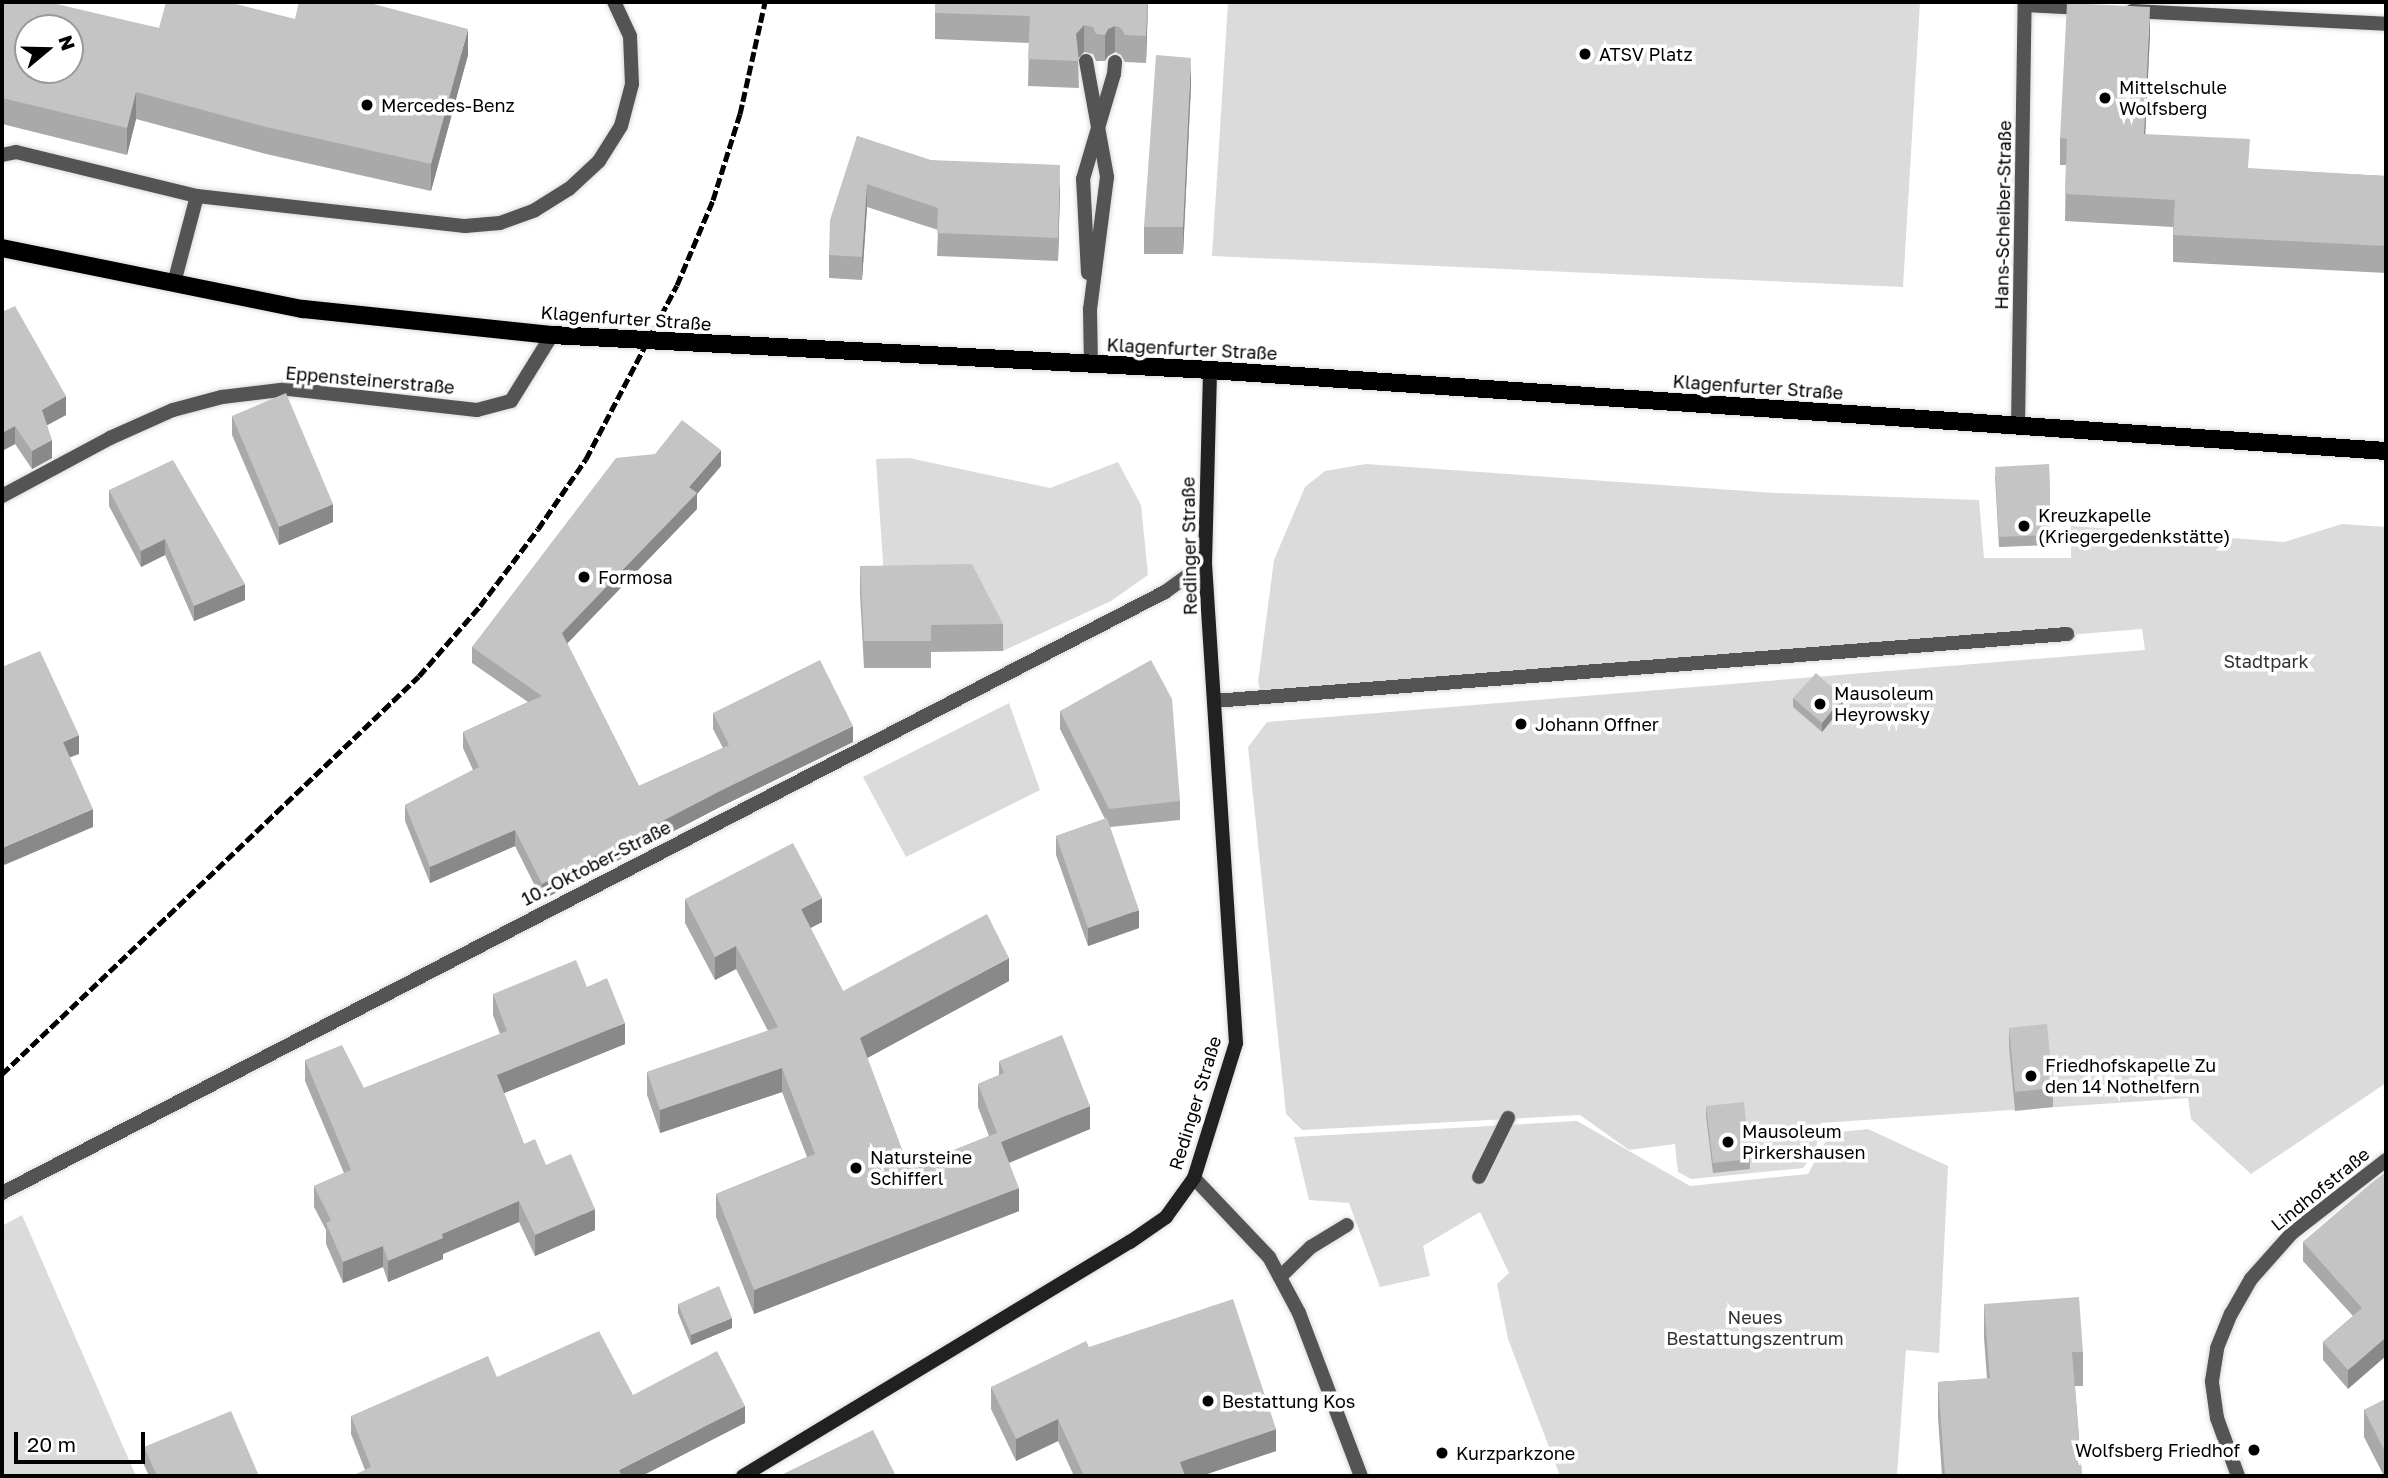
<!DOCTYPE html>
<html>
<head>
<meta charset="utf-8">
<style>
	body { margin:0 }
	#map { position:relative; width:2388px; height:1478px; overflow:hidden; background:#fff; font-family:"Golos Text",sans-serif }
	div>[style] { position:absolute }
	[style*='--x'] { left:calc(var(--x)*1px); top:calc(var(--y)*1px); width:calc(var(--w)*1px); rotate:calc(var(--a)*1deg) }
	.green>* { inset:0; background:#dbdbdb }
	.roads { filter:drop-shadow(0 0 2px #dbdbdb) drop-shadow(0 0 2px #dbdbdb) }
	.service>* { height:14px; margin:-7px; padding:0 7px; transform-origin:7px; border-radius:7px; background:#545454 }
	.minor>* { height:14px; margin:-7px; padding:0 7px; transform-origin:7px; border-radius:7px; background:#545454 }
	.tertiary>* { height:14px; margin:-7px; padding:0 7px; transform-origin:7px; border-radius:7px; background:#545454 }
	.secondary>* { height:14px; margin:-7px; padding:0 7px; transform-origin:7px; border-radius:7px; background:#212121 }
	.primary>* { height:18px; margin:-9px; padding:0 9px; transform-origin:9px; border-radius:9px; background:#000 }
	.rail>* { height:5px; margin-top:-2.5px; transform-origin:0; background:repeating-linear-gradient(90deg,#000 0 10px,transparent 0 13.5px) }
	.wall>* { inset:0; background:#a9a9a9 }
	.shaded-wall>* { inset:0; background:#898989 }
	.building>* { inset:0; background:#c4c4c4 }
	.dots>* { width:19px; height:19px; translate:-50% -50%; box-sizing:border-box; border:4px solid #fff; border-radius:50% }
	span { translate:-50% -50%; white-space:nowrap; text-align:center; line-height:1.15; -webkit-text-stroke:7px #fff; paint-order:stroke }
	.poi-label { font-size:18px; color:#000 }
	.left { translate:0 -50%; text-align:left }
	.right { translate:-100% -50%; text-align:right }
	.street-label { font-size:18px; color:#000 }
	.park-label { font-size:18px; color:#323232 }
	.frame { position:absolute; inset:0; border:4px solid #000; pointer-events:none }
	.north { position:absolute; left:14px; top:14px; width:70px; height:70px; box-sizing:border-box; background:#fff; border:2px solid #999; border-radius:50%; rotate:71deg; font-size:19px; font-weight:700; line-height:28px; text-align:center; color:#000 }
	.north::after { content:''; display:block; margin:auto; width:24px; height:32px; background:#000; clip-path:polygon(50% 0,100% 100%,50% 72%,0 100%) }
	.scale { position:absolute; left:14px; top:1432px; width:131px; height:32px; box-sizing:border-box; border:4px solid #000; border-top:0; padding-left:9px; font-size:21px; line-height:24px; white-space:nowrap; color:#000; -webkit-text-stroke:5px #fff; paint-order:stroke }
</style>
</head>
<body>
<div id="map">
	<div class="green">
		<i style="clip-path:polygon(1228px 2px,1920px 2px,1903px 287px,1212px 256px)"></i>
		<i style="clip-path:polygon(909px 458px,1050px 488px,1118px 462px,1141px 505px,1148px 575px,1111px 601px,1003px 651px,972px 591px,885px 592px,876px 459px)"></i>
		<i style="clip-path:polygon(1366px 464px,1775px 493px,1979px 500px,1984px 558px,2071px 558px,2071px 526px,2284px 542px,2342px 524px,2386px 527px,2386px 1083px,2251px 1174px,2191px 1119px,2188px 1098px,1821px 1123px,1815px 1153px,1803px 1168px,1691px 1179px,1678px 1172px,1675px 1144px,1629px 1150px,1580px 1115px,1302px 1130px,1286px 1114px,1248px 747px,1267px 722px,2145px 650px,2142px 629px,1263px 698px,1258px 682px,1274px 560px,1305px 487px,1325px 471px)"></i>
		<i style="clip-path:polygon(1009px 703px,1040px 790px,906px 857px,863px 777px)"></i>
		<i style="clip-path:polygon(1577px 1121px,1690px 1186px,1808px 1174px,1830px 1133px,1868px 1129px,1948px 1166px,1939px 1353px,1906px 1350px,1897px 1476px,1560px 1476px,1508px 1339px,1497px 1284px,1509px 1273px,1480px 1212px,1423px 1246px,1430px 1276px,1380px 1287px,1349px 1203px,1309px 1200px,1294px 1137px)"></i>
		<i style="clip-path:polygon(22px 1215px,136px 1476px,3px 1476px,2px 1473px,2px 1226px)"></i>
	</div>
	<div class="roads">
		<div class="service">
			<i style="--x:2025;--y:5;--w:58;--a:3"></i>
			<i style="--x:2132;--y:11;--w:254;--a:2.9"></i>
			<i style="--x:1086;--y:61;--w:118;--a:79.7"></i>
			<i style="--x:1107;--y:177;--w:133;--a:97.3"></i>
			<i style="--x:1090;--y:309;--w:56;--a:89"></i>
			<i style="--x:2;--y:155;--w:14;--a:-12"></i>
			<i style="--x:16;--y:152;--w:186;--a:13.7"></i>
			<i style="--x:197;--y:196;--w:270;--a:6.4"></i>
			<i style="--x:465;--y:226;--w:35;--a:-5"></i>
			<i style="--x:500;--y:223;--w:37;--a:-20"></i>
			<i style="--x:535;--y:210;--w:40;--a:-32"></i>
			<i style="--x:569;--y:189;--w:41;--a:-43"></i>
			<i style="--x:599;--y:161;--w:41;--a:-57.8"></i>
			<i style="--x:621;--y:126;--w:43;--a:-75.3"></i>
			<i style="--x:632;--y:84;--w:48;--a:-92.4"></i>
			<i style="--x:630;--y:36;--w:38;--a:-115"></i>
			<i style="--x:1088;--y:273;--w:94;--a:-93"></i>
			<i style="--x:1083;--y:179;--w:109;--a:-73.6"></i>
			<i style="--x:1114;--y:74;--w:12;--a:-85"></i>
			<i style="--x:174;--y:283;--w:90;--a:-75.2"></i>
			<i style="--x:1214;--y:701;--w:856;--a:-4.49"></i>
			<i style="--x:1479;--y:1177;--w:66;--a:-63.8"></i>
			<i style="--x:1280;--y:1277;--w:43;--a:-44.1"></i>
			<i style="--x:1311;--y:1247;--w:42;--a:-31.4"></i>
		</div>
		<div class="minor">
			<i style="--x:2018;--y:426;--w:424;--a:-89.1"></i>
			<i style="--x:2;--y:496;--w:123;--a:-28.2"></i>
			<i style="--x:110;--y:438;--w:69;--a:-24"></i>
			<i style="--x:173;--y:410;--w:51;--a:-14.9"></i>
			<i style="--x:222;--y:397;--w:67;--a:-6.8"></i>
			<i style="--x:289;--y:389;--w:189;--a:6.4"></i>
			<i style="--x:477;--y:410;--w:35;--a:-15"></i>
			<i style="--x:511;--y:401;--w:78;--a:-58.2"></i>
			<i style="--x:2;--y:1193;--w:1309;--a:-27.33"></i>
			<i style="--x:1165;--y:592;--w:49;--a:-35.9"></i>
			<i style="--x:2238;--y:1476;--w:62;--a:-109.9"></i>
			<i style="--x:2217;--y:1418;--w:37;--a:-98"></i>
			<i style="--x:2212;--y:1381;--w:33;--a:-81"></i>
			<i style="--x:2217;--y:1348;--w:37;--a:-68"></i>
			<i style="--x:2231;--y:1314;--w:40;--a:-60.3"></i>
			<i style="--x:2251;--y:1279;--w:62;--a:-48.3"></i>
			<i style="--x:2292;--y:1233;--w:119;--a:-37.8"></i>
		</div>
		<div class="tertiary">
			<i style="--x:1194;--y:1178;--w:109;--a:46.5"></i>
			<i style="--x:1269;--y:1257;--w:64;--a:61.8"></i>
			<i style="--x:1299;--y:1313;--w:174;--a:69.2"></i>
		</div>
		<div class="secondary">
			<i style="--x:743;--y:1476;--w:452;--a:-31.2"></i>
			<i style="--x:1130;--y:1242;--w:44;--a:-34.8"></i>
			<i style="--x:1166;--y:1217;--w:48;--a:-54.3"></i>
			<i style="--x:1194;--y:1178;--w:141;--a:-72.7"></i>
			<i style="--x:1236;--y:1043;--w:481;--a:-93.7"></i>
			<i style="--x:1205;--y:563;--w:193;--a:-88.5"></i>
		</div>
		<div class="primary">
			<i style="--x:2;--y:248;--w:307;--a:11.5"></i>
			<i style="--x:303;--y:309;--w:250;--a:6"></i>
			<i style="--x:552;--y:335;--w:659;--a:3.04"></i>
			<i style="--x:1210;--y:370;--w:1179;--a:3.94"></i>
		</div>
	</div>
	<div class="rail">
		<i style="--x:2;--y:1074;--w:576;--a:-43.66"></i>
		<i style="--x:419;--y:676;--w:93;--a:-48.9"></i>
		<i style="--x:480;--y:606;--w:96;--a:-53"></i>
		<i style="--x:538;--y:529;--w:85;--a:-55.6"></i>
		<i style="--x:586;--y:459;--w:196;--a:-62.4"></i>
		<i style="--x:677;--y:285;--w:92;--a:-67"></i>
		<i style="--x:713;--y:200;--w:90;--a:-72.6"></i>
		<i style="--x:740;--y:114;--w:115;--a:-77.4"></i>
	</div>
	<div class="wall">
		<i style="clip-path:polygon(2px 2px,159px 28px,295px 19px,468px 55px,431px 191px,266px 154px,136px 119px,127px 155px,2px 124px)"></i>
		<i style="clip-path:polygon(935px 2px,1148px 2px,1146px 63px,1125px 62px,1121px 55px,1115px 52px,1108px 56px,1105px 61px,1096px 61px,1093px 54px,1084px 52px,1078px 58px,1079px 88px,1028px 86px,1029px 43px,935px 39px)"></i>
		<i style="clip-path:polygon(2150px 34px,2145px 134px,2250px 169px,2386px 176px,2386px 273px,2173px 262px,2173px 227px,2065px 221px,2066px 165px,2060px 165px,2060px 138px)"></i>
		<i style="clip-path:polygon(1191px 85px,1183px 254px,1144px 254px,1144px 227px)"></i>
		<i style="clip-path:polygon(857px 136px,930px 160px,1060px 188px,1058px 261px,937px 256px,938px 230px,867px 207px,862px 280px,829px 278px,829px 255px)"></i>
		<i style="clip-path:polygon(2px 312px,66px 415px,47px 425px,52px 458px,32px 469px,15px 444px,2px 451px)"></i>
		<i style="clip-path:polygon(232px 416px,333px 522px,279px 545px,232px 435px)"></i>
		<i style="clip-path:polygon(2049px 464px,2051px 545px,1999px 547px,1995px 476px)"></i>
		<i style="clip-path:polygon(721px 466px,697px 494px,697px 509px,567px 643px,639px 786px,723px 748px,713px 729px,713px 713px,853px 742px,720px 807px,542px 900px,515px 846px,430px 883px,405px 821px,405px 805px,473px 770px,463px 748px,463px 732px,528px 702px,472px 663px,472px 647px)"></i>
		<i style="clip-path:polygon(109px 490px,245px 600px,194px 621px,165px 555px,141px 567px,109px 506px)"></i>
		<i style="clip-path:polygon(860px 566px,1003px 624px,1003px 651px,931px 652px,931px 668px,864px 668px,860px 593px)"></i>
		<i style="clip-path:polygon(1793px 698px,1843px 706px,1822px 732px,1793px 707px)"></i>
		<i style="clip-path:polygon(1060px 711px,1180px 801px,1180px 820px,1110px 827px,1139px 928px,1088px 946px,1056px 855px,1056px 836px,1105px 819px,1060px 729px)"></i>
		<i style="clip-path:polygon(685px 899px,822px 922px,810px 928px,843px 991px,1009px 981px,867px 1058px,909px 1168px,989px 1136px,978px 1107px,978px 1084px,999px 1075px,999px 1061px,1090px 1129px,1009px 1163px,1019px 1211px,754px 1314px,716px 1217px,716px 1194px,807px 1157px,782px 1092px,660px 1133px,647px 1095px,647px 1072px,768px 1031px,736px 969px,715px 980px,685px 923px)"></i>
		<i style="clip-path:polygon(587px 987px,625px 1044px,504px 1093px,524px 1144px,546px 1165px,595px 1230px,535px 1256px,519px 1222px,443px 1254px,443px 1259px,388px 1282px,383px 1267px,343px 1283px,326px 1244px,326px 1230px,314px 1207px,314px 1186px,344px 1173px,305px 1081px,305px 1060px,364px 1088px,500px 1034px,493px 1015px,493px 994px)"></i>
		<i style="clip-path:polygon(2009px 1028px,2053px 1088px,2053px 1107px,2015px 1111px,2009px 1046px)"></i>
		<i style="clip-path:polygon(1706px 1106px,1750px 1159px,1750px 1169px,1713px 1173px,1706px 1116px)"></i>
		<i style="clip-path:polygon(2386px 1172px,2348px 1389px,2323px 1360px,2323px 1342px,2353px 1316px,2303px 1261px,2303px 1242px)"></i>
		<i style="clip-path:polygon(678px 1304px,732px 1328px,691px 1345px,678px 1313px)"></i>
		<i style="clip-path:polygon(1984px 1304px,2083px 1352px,2083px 1386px,2075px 1386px,2082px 1476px,1942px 1476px,1938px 1417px,1938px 1382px,1987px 1379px,1984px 1338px)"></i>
		<i style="clip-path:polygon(1089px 1347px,1276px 1451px,1201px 1476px,1074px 1476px,1058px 1441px,1016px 1461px,991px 1409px,991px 1387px)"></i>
		<i style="clip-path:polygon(497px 1377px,633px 1395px,745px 1423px,365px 1470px,351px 1434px,351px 1416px)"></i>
		<i style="clip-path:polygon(2386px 1399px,2386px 1476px,2384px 1476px,2364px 1437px,2364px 1410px)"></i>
		<i style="clip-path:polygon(144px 1447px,259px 1476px,149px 1476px,144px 1465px)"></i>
	</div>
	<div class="shaded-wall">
		<i style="clip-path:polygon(1148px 2px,1146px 63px,1146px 36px)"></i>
		<i style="clip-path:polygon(2150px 7px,2150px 34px,2144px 161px,2144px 134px)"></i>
		<i style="clip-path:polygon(1084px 25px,1084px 52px,1076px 61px,1076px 34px)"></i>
		<i style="clip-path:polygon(1115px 26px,1115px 52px,1108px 56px,1105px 61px,1105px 35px,1108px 29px)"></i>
		<i style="clip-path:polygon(468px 29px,468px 55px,431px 191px,431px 164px)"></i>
		<i style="clip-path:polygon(1191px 58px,1191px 85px,1183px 254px,1183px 227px)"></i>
		<i style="clip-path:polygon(136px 92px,136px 119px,127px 155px,127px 128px)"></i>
		<i style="clip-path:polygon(1060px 165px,1060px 188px,1058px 261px,1058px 238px)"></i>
		<i style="clip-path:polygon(867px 184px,867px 207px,862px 280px,862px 257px)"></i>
		<i style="clip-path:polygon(66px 396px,66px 415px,42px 428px,42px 410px)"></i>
		<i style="clip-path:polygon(15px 426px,15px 444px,2px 451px,2px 433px)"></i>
		<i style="clip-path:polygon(52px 440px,52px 458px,32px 469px,32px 451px)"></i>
		<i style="clip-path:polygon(721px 450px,721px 466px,697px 494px,697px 509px,562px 649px,562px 633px)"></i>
		<i style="clip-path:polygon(333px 504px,333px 522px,279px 545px,279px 527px)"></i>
		<i style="clip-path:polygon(165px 539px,165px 555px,141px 567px,141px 551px)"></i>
		<i style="clip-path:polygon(245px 584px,245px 600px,194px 621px,194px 606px)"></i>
		<i style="clip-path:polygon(1843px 697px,1843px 706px,1822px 732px,1822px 723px)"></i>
		<i style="clip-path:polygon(853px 726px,853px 742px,720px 807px,542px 900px,542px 884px,720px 791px)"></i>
		<i style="clip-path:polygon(79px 735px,79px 754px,63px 760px,63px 742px)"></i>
		<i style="clip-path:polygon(93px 809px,93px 827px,2px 866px,2px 848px)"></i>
		<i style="clip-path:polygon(515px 830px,515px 846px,430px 883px,430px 867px)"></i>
		<i style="clip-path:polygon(822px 898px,822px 922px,801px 933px,801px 909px)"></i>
		<i style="clip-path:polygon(1139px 910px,1139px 928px,1088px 946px,1088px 928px)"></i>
		<i style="clip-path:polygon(736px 946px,736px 969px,715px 980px,715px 957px)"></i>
		<i style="clip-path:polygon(1009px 958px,1009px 981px,860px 1062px,860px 1038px)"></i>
		<i style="clip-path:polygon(625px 1023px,625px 1044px,497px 1096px,497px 1075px)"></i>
		<i style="clip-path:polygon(782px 1068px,782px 1092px,660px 1133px,660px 1110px)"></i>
		<i style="clip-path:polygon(1090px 1106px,1090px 1129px,1001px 1166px,1001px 1142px)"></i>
		<i style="clip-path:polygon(1019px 1188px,1019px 1211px,754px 1314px,754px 1290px)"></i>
		<i style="clip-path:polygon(519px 1201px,519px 1222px,443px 1254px,443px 1259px,388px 1282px,388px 1261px,442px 1234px)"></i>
		<i style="clip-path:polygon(595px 1209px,595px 1230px,535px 1256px,535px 1235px)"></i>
		<i style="clip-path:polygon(383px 1246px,383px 1267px,343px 1283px,343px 1262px)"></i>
		<i style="clip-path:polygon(732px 1318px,732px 1328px,691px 1345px,691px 1335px)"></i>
		<i style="clip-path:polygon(2386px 1337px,2386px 1356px,2348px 1389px,2348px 1370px)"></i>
		<i style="clip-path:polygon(745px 1406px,745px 1423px,642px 1476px,619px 1476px,619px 1470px)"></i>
		<i style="clip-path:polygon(1058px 1419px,1058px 1441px,1016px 1461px,1016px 1439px)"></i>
		<i style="clip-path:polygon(1276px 1429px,1276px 1451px,1201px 1476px,1180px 1476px,1180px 1462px)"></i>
	</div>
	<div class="building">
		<i style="clip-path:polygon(evenodd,2px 2px,48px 2px,159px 28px,166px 2px,228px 2px,295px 19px,299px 2px,366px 2px,468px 29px,431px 164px,266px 127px,136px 92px,127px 128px,2px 98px,2px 2px,28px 28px,70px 28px,70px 70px,28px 70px,28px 28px)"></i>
		<i style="clip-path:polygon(935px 2px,1147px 2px,1146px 36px,1125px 35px,1121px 28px,1115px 26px,1108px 29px,1105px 35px,1096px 34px,1093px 27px,1084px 25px,1076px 34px,1079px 61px,1028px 59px,1030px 16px,935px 13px)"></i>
		<i style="clip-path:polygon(2067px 3px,2150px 7px,2144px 134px,2250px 139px,2248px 168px,2386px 176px,2386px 246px,2173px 235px,2175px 200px,2065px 194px,2067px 139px,2060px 138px)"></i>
		<i style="clip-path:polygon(1156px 55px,1191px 58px,1183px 227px,1144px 227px)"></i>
		<i style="clip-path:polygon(857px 136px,930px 160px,1060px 165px,1058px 238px,937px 233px,938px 208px,867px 184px,862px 257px,829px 255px,830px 220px)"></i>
		<i style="clip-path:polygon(15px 306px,66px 396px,42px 410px,52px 440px,32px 451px,15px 426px,2px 433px,2px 312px)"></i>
		<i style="clip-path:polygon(286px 393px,333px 504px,279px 527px,232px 416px)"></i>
		<i style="clip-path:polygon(682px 420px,721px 450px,689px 487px,697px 493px,562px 633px,639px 786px,729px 745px,713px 713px,820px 660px,853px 726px,720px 791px,542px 884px,515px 830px,430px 867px,405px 805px,479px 767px,463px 732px,542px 696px,472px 647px,616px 458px,655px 454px)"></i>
		<i style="clip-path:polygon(173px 460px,245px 584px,194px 606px,165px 539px,141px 551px,109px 490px)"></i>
		<i style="clip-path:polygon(2049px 464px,2051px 535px,1999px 537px,1995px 467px)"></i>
		<i style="clip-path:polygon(972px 564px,1003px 624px,931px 625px,931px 641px,864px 641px,860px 566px)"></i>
		<i style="clip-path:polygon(40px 651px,79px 735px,63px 742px,93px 809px,2px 848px,2px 709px,4px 708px,2px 703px,2px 667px)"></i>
		<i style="clip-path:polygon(1151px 660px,1172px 699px,1180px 801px,1109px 809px,1060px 711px)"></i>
		<i style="clip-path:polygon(1816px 673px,1843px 697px,1822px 723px,1793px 698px)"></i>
		<i style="clip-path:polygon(1107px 818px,1139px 910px,1088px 928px,1056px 836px)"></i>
		<i style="clip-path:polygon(793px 843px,822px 898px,801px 909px,843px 991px,987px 914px,1009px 958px,860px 1038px,909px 1168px,997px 1133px,978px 1084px,1004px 1073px,999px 1061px,1062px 1035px,1090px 1106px,1001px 1142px,1019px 1188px,754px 1290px,716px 1194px,815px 1154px,782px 1068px,660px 1110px,647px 1072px,778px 1027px,736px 946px,715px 957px,685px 899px)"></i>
		<i style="clip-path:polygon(576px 960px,587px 987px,607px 978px,625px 1023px,497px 1075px,524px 1144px,535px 1139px,546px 1165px,571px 1154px,595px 1209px,535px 1235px,519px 1201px,442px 1234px,443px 1238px,388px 1261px,383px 1246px,343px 1262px,326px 1223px,331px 1220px,314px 1186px,351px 1170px,305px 1060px,342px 1045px,364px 1088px,507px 1031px,493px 994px)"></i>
		<i style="clip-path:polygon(2047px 1024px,2053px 1088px,2015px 1092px,2009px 1028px)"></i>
		<i style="clip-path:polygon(1744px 1102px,1750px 1159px,1713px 1163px,1706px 1106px)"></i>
		<i style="clip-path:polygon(2386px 1172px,2386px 1337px,2348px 1370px,2323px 1342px,2362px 1308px,2303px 1242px,2368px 1186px)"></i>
		<i style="clip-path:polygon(719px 1286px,732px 1318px,691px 1335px,678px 1304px)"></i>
		<i style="clip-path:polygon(2079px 1297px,2083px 1352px,2072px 1352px,2082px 1476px,1945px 1476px,1938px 1382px,1990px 1378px,1984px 1304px)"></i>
		<i style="clip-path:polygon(1233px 1299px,1276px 1429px,1180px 1462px,1185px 1476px,1084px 1476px,1058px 1419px,1016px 1439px,991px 1387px,1086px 1341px,1089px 1347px)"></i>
		<i style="clip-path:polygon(599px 1331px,633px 1395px,717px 1351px,745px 1406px,619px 1470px,622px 1476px,352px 1476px,371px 1467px,351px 1416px,488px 1356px,497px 1377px)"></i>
		<i style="clip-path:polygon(2386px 1399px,2386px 1454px,2364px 1410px)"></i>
		<i style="clip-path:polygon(231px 1411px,259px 1476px,157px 1476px,144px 1447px)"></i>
		<i style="clip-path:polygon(873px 1430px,896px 1476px,779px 1476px)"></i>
	</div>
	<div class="dots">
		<i style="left:1585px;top:54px;background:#000"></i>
		<i style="left:2105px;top:98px;background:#000"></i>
		<i style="left:367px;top:105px;background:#000"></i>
		<i style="left:2024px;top:526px;background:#000"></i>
		<i style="left:584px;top:577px;background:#000"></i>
		<i style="left:1820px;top:704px;background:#000"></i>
		<i style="left:1521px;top:724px;background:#000"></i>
		<i style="left:2031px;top:1076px;background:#000"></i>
		<i style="left:1728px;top:1142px;background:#000"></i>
		<i style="left:856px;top:1168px;background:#000"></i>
		<i style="left:1208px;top:1401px;background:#000"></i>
		<i style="left:2254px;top:1450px;background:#000"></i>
		<i style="left:1442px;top:1453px;background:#000"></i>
	</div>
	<div class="poi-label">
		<span class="left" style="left:1599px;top:54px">ATSV Platz</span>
		<span class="left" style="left:2119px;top:98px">Mittelschule<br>Wolfsberg</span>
		<span class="left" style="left:381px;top:105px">Mercedes-Benz</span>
		<span class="left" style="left:2038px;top:526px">Kreuzkapelle<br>(Kriegergedenkstätte)</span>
		<span class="left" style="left:598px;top:577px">Formosa</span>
		<span class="left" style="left:1834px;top:704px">Mausoleum<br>Heyrowsky</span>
		<span class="left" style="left:1535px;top:724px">Johann Offner</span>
		<span class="left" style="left:2045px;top:1076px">Friedhofskapelle Zu<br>den 14 Nothelfern</span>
		<span class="left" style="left:1742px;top:1142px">Mausoleum<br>Pirkershausen</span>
		<span class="left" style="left:870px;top:1168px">Natursteine<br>Schifferl</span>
		<span class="left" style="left:1222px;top:1401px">Bestattung Kos</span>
		<span class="right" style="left:2240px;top:1450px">Wolfsberg Friedhof</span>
		<span class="left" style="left:1456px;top:1453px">Kurzparkzone</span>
	</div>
	<div class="street-label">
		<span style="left:2003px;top:215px;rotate:-89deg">Hans-Scheiber-Straße</span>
		<span style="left:626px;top:318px;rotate:4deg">Klagenfurter Straße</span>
		<span style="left:1192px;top:349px;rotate:3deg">Klagenfurter Straße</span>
		<span style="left:370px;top:380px;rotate:5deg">Eppensteinerstraße</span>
		<span style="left:1758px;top:387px;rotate:4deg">Klagenfurter Straße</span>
		<span style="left:1189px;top:546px;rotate:-91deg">Redinger Straße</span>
		<span style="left:596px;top:863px;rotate:-27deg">10.-Oktober-Straße</span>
		<span style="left:1195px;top:1103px;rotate:-73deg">Redinger Straße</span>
		<span style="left:2320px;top:1189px;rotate:-39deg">Lindhofstraße</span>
	</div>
	<div class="park-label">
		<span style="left:2266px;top:661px">Stadtpark</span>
		<span style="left:1755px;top:1328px">Neues<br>Bestattungszentrum</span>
	</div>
	<div class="frame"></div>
	<div class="north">N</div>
	<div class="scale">20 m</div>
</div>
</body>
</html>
